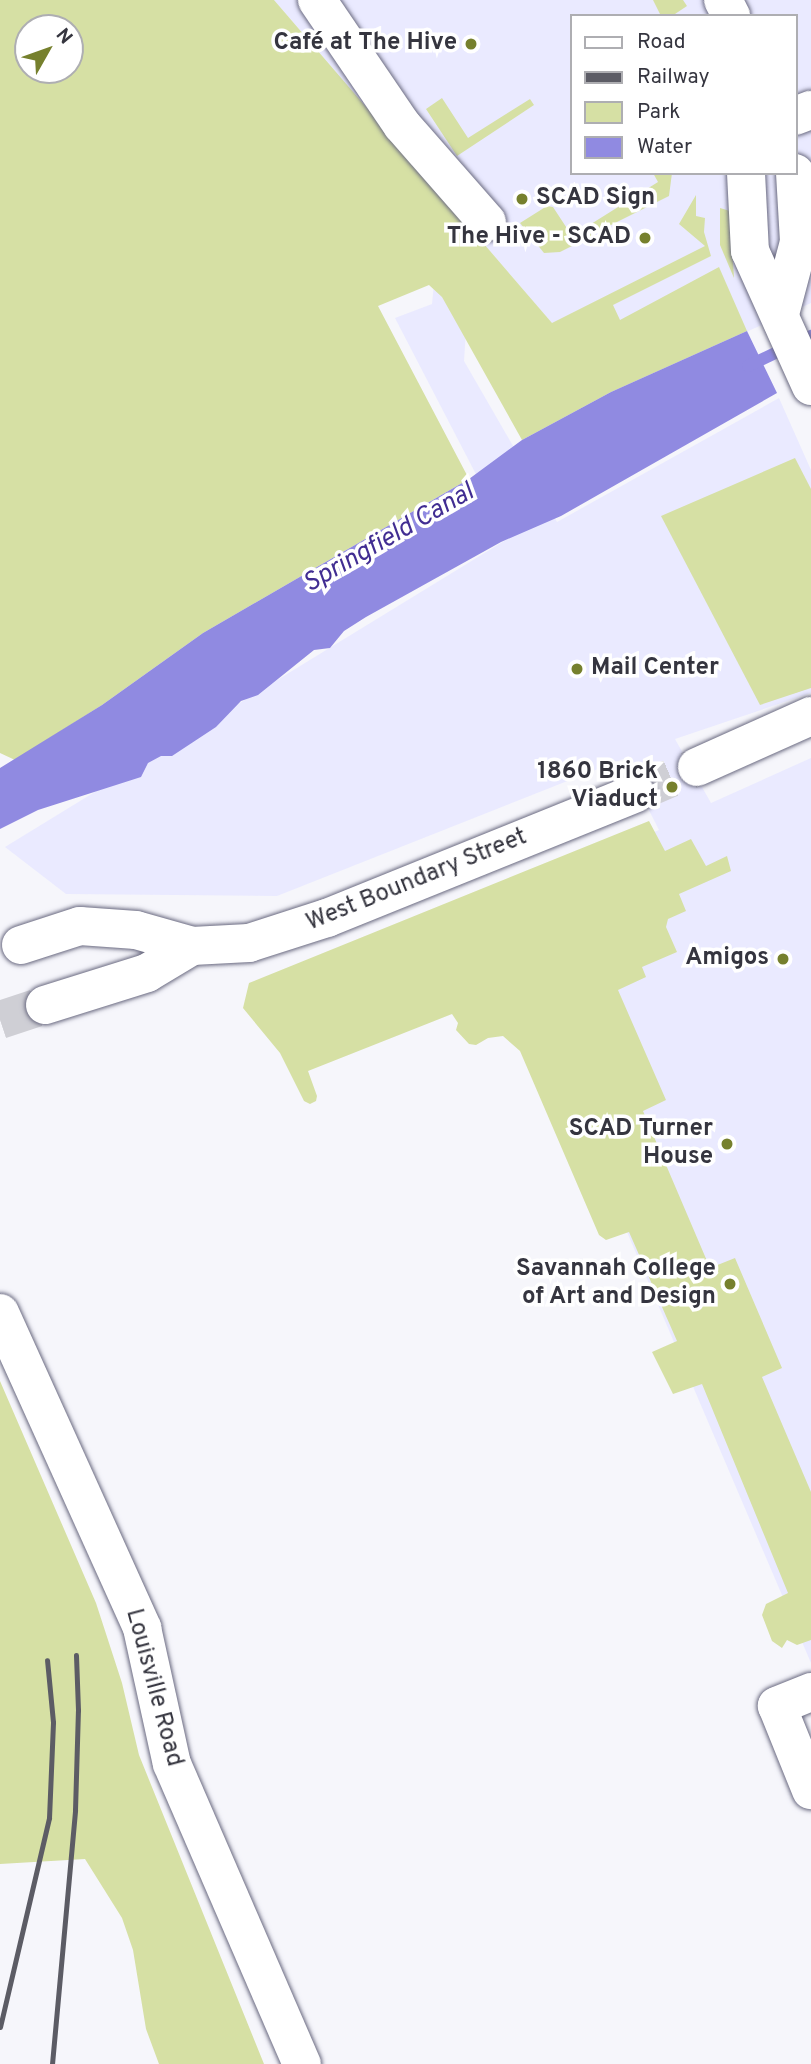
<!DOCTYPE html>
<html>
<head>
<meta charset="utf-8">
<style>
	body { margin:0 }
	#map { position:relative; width:811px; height:2064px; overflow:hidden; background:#f6f6fb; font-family:Overpass,sans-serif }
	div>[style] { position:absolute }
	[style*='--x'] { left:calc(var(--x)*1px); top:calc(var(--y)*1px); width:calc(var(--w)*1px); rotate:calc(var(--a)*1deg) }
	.built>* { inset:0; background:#eaeaff }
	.green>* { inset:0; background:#d6e0a4 }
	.water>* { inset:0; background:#908ae1 }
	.stream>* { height:12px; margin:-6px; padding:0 6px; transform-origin:6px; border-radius:6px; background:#908ae1 }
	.secondary-tunnel>* { height:38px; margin-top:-19px; transform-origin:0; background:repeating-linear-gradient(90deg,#cfcfd5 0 38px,transparent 0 57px) }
	.roads { filter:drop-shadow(0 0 2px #6a6a81) drop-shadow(0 0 2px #6a6a81) }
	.street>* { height:38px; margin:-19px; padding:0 19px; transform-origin:19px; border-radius:19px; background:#fff }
	.secondary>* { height:38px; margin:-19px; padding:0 19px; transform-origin:19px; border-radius:19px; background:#fff }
	.rail>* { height:5px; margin:-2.5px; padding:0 2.5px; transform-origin:2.5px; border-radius:2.5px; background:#5c5c65 }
	.dots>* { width:19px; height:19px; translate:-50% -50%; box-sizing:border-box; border:4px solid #fff; border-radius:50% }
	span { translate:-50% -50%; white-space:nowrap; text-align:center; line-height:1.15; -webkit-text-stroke:7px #fff; paint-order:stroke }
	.poi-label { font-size:24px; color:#35353f; font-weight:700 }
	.right { translate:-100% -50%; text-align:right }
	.left { translate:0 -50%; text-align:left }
	.street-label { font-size:24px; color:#35353f }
	.water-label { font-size:26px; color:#412d92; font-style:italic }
	.legend { position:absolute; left:570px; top:14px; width:228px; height:161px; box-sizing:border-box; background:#fff; border:2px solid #aeaeb2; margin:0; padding:9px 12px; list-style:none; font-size:21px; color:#35353f }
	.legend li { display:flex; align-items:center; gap:14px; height:35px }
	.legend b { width:35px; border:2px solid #aeaeb2 }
	.north { position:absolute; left:14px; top:14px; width:70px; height:70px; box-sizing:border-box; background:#fff; border:2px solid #aeaeb2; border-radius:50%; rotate:50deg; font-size:19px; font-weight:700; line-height:28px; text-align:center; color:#35353f }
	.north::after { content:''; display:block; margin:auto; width:24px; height:32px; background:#76802d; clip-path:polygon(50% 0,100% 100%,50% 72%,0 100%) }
</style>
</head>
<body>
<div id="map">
	<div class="built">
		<i style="clip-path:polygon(evenodd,274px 0,811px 0,811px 303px,611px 392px,274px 0,571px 16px,795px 16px,795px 173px,571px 173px,571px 16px)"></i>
		<i style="clip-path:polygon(441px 207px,472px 239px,464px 361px,557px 522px,779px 398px,811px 470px,811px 693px,675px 739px,711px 803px,811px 758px,811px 1663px,487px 904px,659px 830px,623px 759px,277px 896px,66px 894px,5px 847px,509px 538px,395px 318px,432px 304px)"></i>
	</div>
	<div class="green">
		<i style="clip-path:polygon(evenodd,0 0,274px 0,552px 323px,705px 246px,679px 224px,696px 195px,696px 216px,705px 218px,704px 232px,711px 256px,613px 305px,620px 320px,719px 267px,747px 331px,611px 392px,522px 440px,442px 297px,429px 285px,378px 306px,469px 479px,203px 633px,102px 705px,15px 760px,0 753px,0 0,28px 28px,70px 28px,70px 70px,28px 70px,28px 28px)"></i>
		<i style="clip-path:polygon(653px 0,683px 0,687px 6px,672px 16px,661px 16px)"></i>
		<i style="clip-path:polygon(442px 98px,468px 138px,530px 99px,534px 105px,457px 156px,426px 109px)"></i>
		<i style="clip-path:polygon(653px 173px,672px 173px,669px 196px,597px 232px,591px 224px,658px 182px)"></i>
		<i style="clip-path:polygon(547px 206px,553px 207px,572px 236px,586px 227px,592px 236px,560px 252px,544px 253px,520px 223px)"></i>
		<i style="clip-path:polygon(720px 208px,730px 211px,734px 278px,720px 245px)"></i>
		<i style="clip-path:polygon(795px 458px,811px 489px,811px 688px,760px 705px,661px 516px)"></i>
		<i style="clip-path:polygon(649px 821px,665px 851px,691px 839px,706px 866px,727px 856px,731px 871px,679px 894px,686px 911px,668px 919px,666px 927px,677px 952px,642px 967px,646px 977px,618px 990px,666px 1100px,643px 1111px,710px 1268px,735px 1258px,782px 1368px,762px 1377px,811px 1492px,811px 1640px,797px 1645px,787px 1640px,782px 1648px,772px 1641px,762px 1615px,766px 1604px,788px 1593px,702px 1384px,673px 1394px,652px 1352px,677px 1341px,629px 1232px,606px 1240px,599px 1235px,520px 1051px,503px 1036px,488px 1038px,476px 1045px,469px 1044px,456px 1030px,458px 1023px,452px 1014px,308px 1071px,317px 1096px,316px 1101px,310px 1104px,304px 1101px,280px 1053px,243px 1008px,249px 983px)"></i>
		<i style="clip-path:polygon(0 1381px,96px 1603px,122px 1683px,139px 1755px,264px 2064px,159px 2064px,146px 2029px,133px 1950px,122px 1918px,85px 1859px,0 1864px)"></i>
	</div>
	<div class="water">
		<i style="clip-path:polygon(747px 331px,777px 393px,561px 516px,501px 542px,366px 617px,344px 631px,330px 648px,314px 650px,258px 695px,241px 701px,216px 727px,172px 756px,161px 756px,148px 763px,141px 777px,38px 810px,0 829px,0 768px,102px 705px,203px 633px,469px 479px,522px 440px,611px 392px)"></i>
	</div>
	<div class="stream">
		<i style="--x:748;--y:366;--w:70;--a:-25.5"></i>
	</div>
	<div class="secondary-tunnel">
		<i style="--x:636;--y:793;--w:66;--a:-23.1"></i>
		<i style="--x:0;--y:1020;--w:47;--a:-18.4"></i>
	</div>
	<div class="roads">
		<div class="street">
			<i style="--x:317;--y:0;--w:151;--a:55.8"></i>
			<i style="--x:402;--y:125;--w:129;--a:48.8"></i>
			<i style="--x:723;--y:0;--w:18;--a:63"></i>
			<i style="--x:795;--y:116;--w:17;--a:-21"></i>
			<i style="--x:746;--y:173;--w:78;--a:87.1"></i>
			<i style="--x:750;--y:251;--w:148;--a:65.7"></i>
			<i style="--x:780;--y:314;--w:74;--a:-75.2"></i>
			<i style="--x:799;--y:242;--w:69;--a:-93.3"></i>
			<i style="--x:811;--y:1692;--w:37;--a:158"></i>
			<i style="--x:777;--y:1706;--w:91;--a:68"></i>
		</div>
		<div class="secondary">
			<i style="--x:697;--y:767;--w:125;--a:-24.1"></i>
			<i style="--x:21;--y:945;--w:62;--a:-17.9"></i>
			<i style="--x:80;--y:926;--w:56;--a:4.1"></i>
			<i style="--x:136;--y:930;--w:58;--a:15.9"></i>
			<i style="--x:192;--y:946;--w:57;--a:-3"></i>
			<i style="--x:249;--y:943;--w:82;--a:-17.8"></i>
			<i style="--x:327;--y:918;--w:333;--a:-22"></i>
			<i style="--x:45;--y:1005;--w:107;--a:-17.4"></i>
			<i style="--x:147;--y:973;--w:52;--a:-31"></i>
			<i style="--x:0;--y:1313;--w:346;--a:65.7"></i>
			<i style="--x:142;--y:1628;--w:139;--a:77.6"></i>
			<i style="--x:172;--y:1764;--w:327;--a:66.6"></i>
		</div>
	</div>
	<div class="rail">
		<i style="--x:0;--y:2027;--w:215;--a:-76.8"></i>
		<i style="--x:49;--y:1818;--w:96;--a:-87.6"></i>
		<i style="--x:53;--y:1722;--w:62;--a:-95.5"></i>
		<i style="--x:52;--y:2064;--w:255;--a:-84.8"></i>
		<i style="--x:75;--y:1810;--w:100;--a:-88.3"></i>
		<i style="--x:78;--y:1710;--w:55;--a:-92.1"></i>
	</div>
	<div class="dots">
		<i style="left:471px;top:44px;background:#76802d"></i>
		<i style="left:522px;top:199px;background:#76802d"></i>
		<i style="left:645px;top:238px;background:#76802d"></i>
		<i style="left:577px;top:669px;background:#76802d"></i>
		<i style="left:672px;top:787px;background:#76802d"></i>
		<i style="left:783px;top:959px;background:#76802d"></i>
		<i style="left:727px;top:1144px;background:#76802d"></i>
		<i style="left:730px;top:1284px;background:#76802d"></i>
	</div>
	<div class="poi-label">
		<span class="right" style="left:457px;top:44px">Café at The Hive</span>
		<span class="left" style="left:536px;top:199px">SCAD Sign</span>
		<span class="right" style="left:631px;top:238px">The Hive - SCAD</span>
		<span class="left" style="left:591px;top:669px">Mail Center</span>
		<span class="right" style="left:658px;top:787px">1860 Brick<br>Viaduct</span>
		<span class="right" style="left:769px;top:959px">Amigos</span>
		<span class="right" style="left:713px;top:1144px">SCAD Turner<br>House</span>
		<span class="right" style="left:716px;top:1284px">Savannah College<br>of Art and Design</span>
	</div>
	<div class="street-label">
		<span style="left:417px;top:881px;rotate:-22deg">West Boundary Street</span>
		<span style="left:153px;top:1688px;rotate:75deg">Louisville Road</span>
	</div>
	<div class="water-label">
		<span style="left:389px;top:539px;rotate:-30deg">Springfield Canal</span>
	</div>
	<ul class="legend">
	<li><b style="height:9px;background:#fff"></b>Road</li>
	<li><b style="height:9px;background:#5c5c65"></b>Railway</li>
	<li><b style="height:19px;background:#d6e0a4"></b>Park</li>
	<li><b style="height:19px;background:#908ae1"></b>Water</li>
	</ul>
	<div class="north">N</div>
</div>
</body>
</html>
